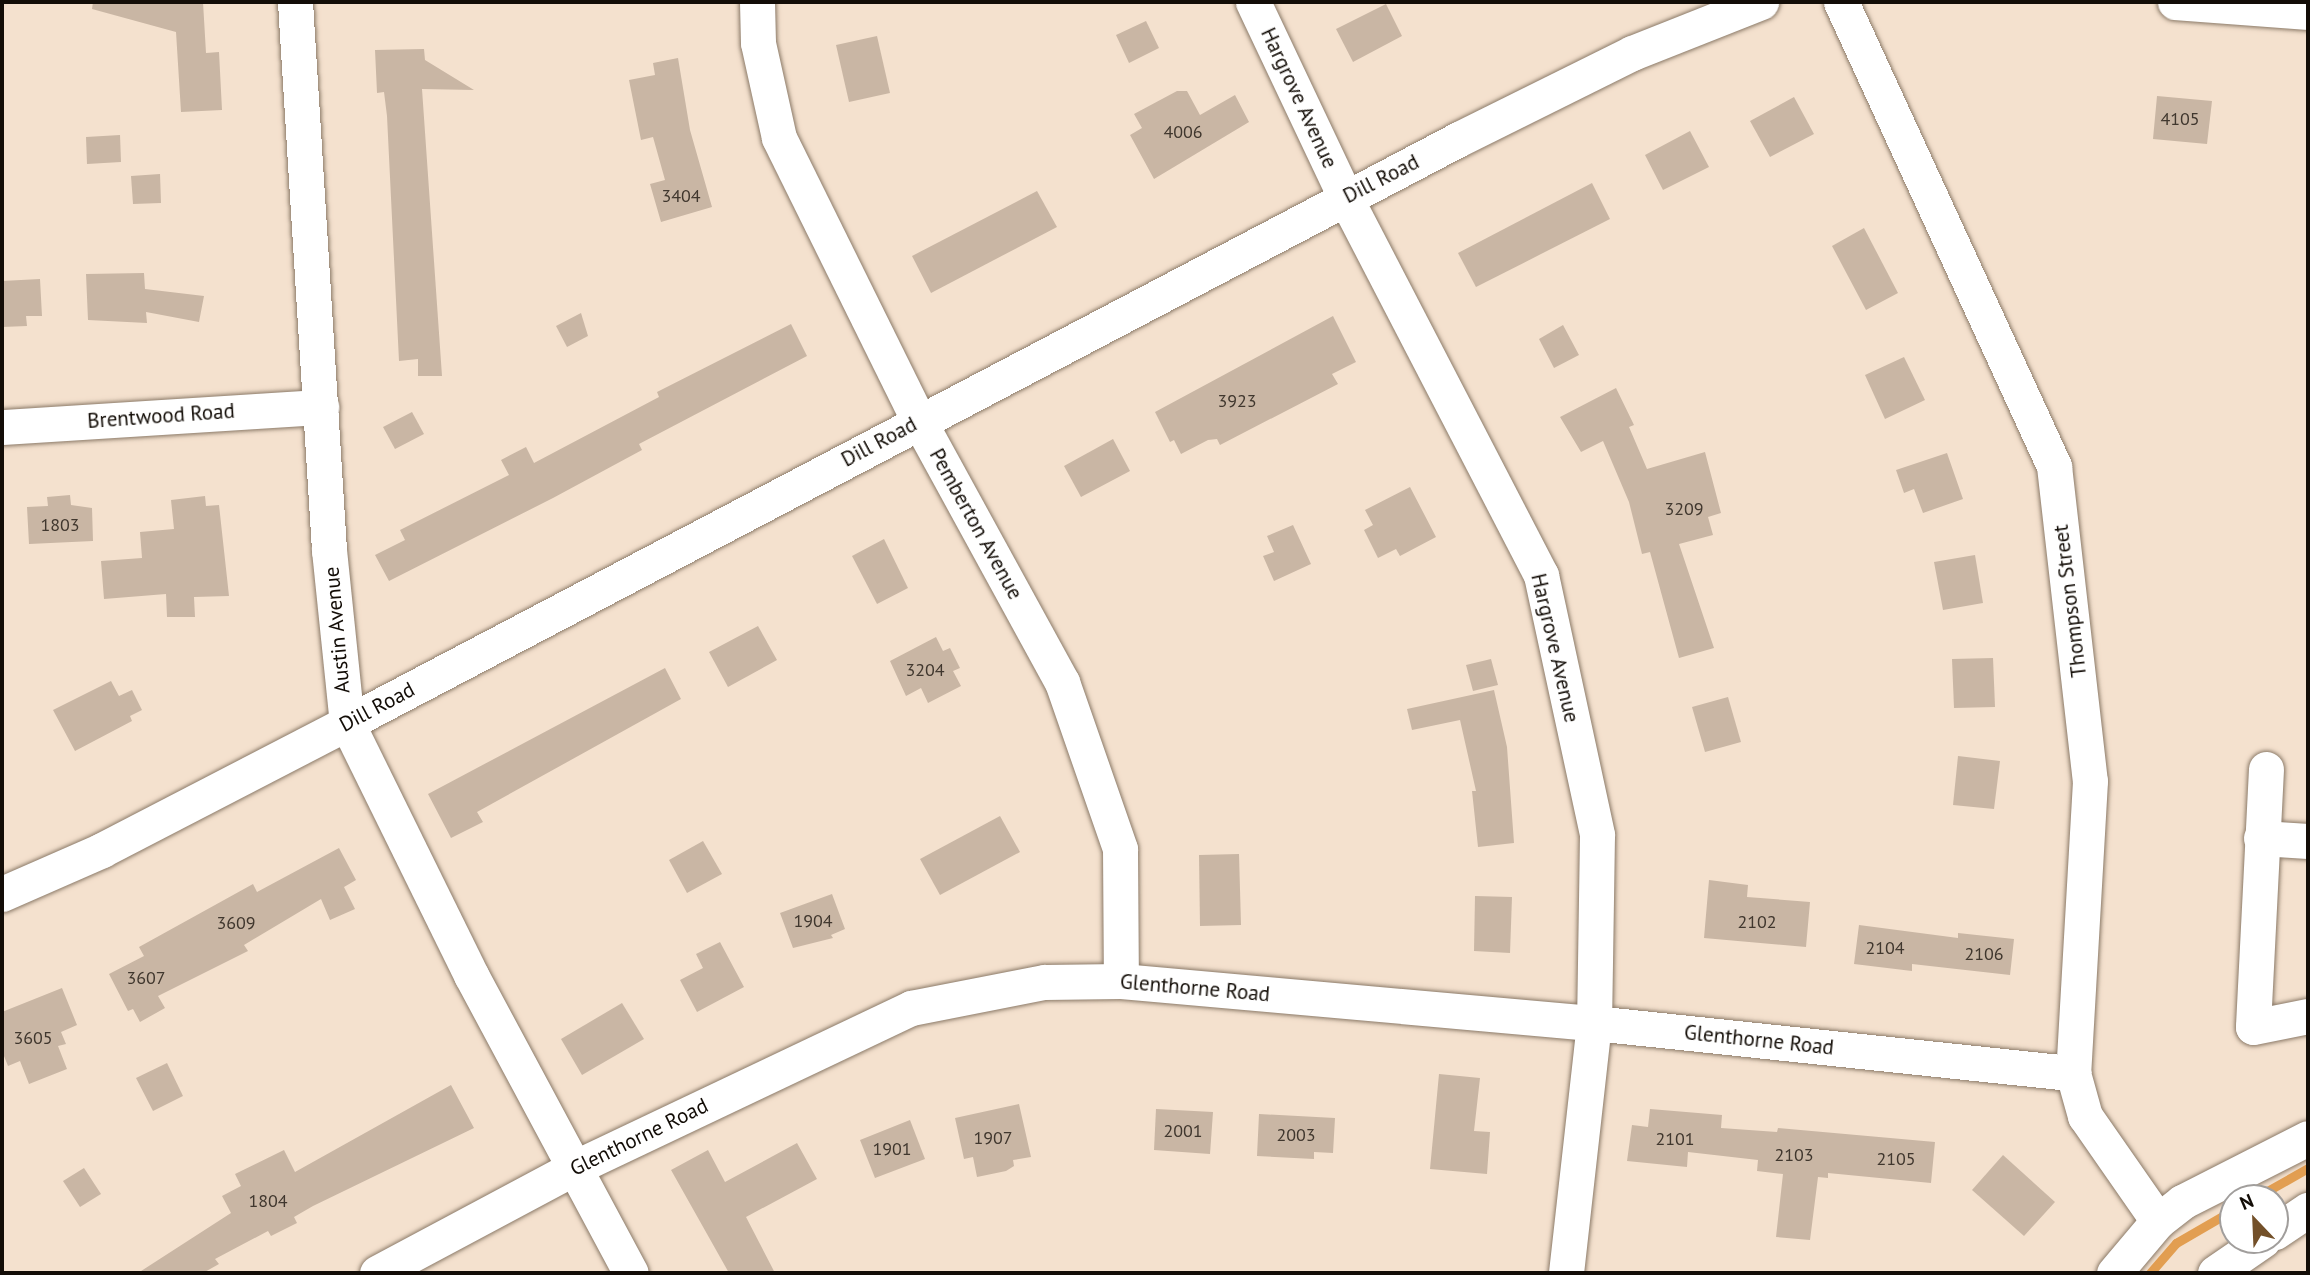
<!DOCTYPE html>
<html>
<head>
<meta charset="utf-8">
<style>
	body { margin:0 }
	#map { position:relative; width:2310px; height:1275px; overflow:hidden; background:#f4e1ce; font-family:"PT Sans",sans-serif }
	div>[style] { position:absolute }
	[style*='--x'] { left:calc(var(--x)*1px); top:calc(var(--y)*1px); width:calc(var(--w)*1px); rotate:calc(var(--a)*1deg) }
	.stream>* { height:9px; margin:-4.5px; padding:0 4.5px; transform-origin:4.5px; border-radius:4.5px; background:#e29e51 }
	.building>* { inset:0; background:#c9b6a4 }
	.roads { filter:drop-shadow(0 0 2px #8b7a68) drop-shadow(0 0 2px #8b7a68) }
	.minor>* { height:35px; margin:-17.5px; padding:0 17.5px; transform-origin:17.5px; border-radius:17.5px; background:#fff }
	span { translate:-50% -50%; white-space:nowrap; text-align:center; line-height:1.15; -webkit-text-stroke:5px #fff; paint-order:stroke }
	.number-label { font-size:18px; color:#40372e }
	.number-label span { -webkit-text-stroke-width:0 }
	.street-label { font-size:21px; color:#130d07 }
	.frame { position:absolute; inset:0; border:4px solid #130d07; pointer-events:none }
	.north { position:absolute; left:2219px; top:1184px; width:70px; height:70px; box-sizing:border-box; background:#fff; border:2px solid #a19e9c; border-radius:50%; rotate:337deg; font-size:19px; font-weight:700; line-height:28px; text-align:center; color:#130d07 }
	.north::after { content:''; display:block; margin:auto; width:24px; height:32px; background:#735029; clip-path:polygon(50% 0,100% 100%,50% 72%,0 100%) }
</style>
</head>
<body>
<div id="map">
	<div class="stream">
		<i style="--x:2255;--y:1198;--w:61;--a:-29.5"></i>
		<i style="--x:2150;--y:1273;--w:40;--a:-49"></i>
		<i style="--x:2176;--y:1243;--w:66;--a:-30.1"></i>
	</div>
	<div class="building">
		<i style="clip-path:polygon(93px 2px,203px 2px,206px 53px,219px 52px,222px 110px,181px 112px,176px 32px,92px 9px)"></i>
		<i style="clip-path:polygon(1386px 4px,1402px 36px,1353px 62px,1336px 29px)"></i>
		<i style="clip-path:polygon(1146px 21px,1159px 48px,1129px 63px,1116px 35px)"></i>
		<i style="clip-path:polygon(877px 36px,890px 93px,849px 102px,836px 45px)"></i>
		<i style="clip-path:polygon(424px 49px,425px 60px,474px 90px,422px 89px,442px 376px,418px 376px,418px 359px,399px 361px,387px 116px,384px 92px,377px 93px,375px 50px)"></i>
		<i style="clip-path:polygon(678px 58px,690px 130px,712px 207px,661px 222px,650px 184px,665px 180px,653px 137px,641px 140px,629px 80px,655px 75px,653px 63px)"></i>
		<i style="clip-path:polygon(1177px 91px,1187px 91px,1200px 115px,1235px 95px,1249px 122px,1154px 179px,1130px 135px,1142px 128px,1134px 114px)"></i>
		<i style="clip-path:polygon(2157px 96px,2212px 101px,2207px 144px,2153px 139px)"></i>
		<i style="clip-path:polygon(1794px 97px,1814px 134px,1770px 157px,1750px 121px)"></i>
		<i style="clip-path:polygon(1690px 131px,1709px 167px,1663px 190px,1645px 155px)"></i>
		<i style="clip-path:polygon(120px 135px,121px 162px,87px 164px,86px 137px)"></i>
		<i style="clip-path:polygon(160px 174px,161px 203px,133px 204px,131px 176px)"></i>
		<i style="clip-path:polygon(1592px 183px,1610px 219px,1476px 287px,1458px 253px)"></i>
		<i style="clip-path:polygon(1037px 191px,1057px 227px,931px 293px,912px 256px)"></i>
		<i style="clip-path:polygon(1864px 228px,1898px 293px,1866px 310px,1832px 246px)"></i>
		<i style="clip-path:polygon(144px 273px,145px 289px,204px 296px,199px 322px,146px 312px,147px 323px,88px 320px,86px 274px)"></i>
		<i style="clip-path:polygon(40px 279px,42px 316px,26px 316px,27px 326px,2px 327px,2px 281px)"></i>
		<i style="clip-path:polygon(581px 313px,588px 336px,567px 347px,556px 326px)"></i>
		<i style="clip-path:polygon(1333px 316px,1356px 362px,1332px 374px,1338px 384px,1220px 445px,1217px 439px,1208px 440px,1181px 454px,1174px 440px,1170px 442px,1155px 412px)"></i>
		<i style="clip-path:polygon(791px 324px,807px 356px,639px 444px,642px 450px,553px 498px,389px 581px,375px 555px,405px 540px,400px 530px,509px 475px,501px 460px,526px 447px,534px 463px,659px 397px,657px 392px)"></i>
		<i style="clip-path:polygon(1563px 325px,1579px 355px,1554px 368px,1539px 339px)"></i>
		<i style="clip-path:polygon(1904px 357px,1925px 400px,1885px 419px,1865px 375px)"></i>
		<i style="clip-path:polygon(1616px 388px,1634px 425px,1629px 427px,1647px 469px,1705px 452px,1721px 513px,1708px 517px,1713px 535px,1679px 544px,1714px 648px,1679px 658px,1650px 552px,1642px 554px,1629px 502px,1603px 441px,1581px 452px,1560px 417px)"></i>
		<i style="clip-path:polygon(412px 412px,424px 434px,395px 449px,383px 427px)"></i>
		<i style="clip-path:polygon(1113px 439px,1130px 471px,1081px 497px,1064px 466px)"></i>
		<i style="clip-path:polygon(1947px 453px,1963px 499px,1923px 513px,1914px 489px,1904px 493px,1896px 470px)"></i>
		<i style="clip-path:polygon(1410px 487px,1436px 537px,1400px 556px,1396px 549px,1378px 558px,1364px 530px,1373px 525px,1365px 510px)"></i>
		<i style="clip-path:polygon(70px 495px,71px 505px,92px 508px,93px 541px,29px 544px,27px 507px,48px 506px,47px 497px)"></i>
		<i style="clip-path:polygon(205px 496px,206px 506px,219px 505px,229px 596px,194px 597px,195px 617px,167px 617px,166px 594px,104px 599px,101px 561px,142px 558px,140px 532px,174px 529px,171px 500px)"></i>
		<i style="clip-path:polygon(1293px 525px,1311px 564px,1274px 581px,1263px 556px,1274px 552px,1267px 536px)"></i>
		<i style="clip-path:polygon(884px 539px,908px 588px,877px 604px,852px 556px)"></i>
		<i style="clip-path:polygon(1975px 555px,1983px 603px,1943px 610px,1934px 562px)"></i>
		<i style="clip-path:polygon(758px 626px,777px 660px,728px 687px,709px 652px)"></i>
		<i style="clip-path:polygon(936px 637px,943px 651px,950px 648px,960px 668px,953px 671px,961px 686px,928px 703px,921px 688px,906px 696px,890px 661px)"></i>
		<i style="clip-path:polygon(1993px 658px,1995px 707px,1954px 708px,1952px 659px)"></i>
		<i style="clip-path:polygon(1491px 659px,1498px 685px,1473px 691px,1466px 665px)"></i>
		<i style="clip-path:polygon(665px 668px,681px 699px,477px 812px,483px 822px,451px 838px,428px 794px)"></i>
		<i style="clip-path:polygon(111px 681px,119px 696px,132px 690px,142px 710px,130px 716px,132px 721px,75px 751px,53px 710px)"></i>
		<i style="clip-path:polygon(1494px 690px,1507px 747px,1514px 843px,1478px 847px,1472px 791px,1476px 791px,1460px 720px,1412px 730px,1407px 709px)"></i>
		<i style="clip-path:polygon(1728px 697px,1741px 742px,1705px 752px,1692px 707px)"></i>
		<i style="clip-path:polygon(1958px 756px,2000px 761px,1994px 809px,1953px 805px)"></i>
		<i style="clip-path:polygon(1000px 816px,1020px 852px,940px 895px,920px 859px)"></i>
		<i style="clip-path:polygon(703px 841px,722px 874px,687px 893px,669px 860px)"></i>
		<i style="clip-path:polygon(339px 848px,356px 880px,344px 887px,355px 909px,330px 920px,321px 899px,244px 945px,248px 951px,158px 996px,165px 1008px,140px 1022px,133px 1009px,128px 1011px,109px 974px,144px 956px,139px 947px,253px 884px,257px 892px)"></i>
		<i style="clip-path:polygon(1239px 854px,1241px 925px,1200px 926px,1199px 855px)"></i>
		<i style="clip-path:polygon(1709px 880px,1748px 885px,1747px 897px,1810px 902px,1806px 947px,1704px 938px)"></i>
		<i style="clip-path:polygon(832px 894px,845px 929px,831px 935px,833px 938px,793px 948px,780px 913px)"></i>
		<i style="clip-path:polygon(1475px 896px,1512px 897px,1510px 953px,1474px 951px)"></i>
		<i style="clip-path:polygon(1859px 925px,1958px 938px,1958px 933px,2014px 939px,2010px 975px,1912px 964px,1912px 971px,1854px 964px)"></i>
		<i style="clip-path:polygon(720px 942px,744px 987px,697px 1012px,680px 980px,703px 968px,696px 954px)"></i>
		<i style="clip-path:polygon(62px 988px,77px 1025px,61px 1032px,66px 1044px,58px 1046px,67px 1069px,29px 1084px,20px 1061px,8px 1066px,2px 1051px,2px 1012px)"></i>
		<i style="clip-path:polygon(622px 1003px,644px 1039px,582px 1075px,561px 1039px)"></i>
		<i style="clip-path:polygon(167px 1063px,183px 1096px,153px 1111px,136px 1078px)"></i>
		<i style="clip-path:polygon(1439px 1074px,1480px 1078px,1474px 1131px,1490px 1132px,1487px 1174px,1430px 1169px)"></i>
		<i style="clip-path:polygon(451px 1085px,474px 1128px,313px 1206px,294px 1217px,297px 1223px,271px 1236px,268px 1231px,215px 1259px,219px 1264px,203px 1273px,138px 1273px,231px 1213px,222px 1196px,241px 1186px,235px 1174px,284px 1150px,295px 1172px)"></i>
		<i style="clip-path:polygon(1019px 1104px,1031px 1157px,1013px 1160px,1014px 1166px,1006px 1171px,977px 1177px,973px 1157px,964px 1159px,955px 1118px)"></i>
		<i style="clip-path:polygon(1156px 1109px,1213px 1112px,1210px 1154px,1154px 1150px)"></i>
		<i style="clip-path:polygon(1650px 1109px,1722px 1115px,1721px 1128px,1777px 1132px,1778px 1128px,1935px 1142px,1931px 1183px,1828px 1173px,1828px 1178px,1818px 1177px,1810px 1240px,1776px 1237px,1783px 1174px,1757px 1171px,1758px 1160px,1688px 1152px,1687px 1167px,1627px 1161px,1632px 1125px,1648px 1127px)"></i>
		<i style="clip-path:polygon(1259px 1114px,1335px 1118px,1333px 1153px,1314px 1152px,1314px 1159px,1257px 1156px)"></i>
		<i style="clip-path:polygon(910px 1120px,925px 1159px,875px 1178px,860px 1140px)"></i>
		<i style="clip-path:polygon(797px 1143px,817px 1179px,746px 1217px,775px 1273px,729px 1273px,671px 1170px,708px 1150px,725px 1182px)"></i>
		<i style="clip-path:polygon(2003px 1155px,2055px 1202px,2024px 1236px,1972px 1190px)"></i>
		<i style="clip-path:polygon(84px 1168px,101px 1194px,80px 1207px,63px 1181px)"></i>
	</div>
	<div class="roads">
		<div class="minor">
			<i style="--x:295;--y:2;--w:549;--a:86.45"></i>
			<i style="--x:329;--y:550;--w:174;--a:84.1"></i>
			<i style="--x:347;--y:723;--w:281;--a:63.8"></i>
			<i style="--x:471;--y:975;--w:338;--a:61.8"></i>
			<i style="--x:757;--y:2;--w:41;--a:88.6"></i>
			<i style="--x:758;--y:43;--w:97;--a:77.5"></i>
			<i style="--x:779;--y:138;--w:316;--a:63.7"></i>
			<i style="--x:919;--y:421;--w:298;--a:61.3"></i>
			<i style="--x:1062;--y:682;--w:177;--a:70.8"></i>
			<i style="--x:1120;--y:849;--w:132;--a:89.6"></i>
			<i style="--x:1253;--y:2;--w:216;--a:64.7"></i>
			<i style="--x:1345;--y:197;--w:426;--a:62.6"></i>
			<i style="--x:1541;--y:575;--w:266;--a:77.8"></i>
			<i style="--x:1597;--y:835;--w:188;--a:90.9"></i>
			<i style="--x:1594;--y:1023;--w:252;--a:96.4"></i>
			<i style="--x:1841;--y:2;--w:511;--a:65.34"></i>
			<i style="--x:2054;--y:466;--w:317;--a:83.5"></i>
			<i style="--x:2090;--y:781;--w:292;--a:93.3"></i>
			<i style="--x:2073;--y:1073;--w:45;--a:74.4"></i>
			<i style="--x:2085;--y:1116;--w:128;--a:55.2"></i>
			<i style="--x:2175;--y:2;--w:133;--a:4.3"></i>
			<i style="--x:2;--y:427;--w:320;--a:-3.6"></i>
			<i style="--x:2266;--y:769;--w:258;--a:92.9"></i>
			<i style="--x:2253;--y:1027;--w:56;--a:-11.3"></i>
			<i style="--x:2261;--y:838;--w:47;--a:3.7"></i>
			<i style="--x:2;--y:894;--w:109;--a:-23.7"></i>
			<i style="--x:102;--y:850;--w:276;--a:-27.4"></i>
			<i style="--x:347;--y:723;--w:1256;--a:-27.71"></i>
			<i style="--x:1459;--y:139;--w:193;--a:-26.4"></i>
			<i style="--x:1632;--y:53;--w:139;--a:-21.6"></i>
			<i style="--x:2275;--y:1232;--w:40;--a:-34"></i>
			<i style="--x:377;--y:1273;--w:223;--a:-28.1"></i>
			<i style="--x:574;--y:1168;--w:373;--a:-25.4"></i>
			<i style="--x:911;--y:1008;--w:136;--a:-11.1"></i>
			<i style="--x:1044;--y:982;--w:77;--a:-0.7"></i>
			<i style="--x:1121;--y:981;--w:475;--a:5.1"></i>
			<i style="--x:1594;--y:1023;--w:482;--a:6"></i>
			<i style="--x:2114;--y:1273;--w:68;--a:-49.8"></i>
			<i style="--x:2158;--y:1221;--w:31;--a:-38"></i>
			<i style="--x:2182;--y:1202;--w:141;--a:-26.9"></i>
			<i style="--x:2215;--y:1273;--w:58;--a:-34.5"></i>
		</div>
	</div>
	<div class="number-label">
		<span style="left:2180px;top:119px">4105</span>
		<span style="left:1183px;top:132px">4006</span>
		<span style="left:681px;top:196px">3404</span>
		<span style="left:1237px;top:401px">3923</span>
		<span style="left:1684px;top:509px">3209</span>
		<span style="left:60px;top:525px">1803</span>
		<span style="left:925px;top:670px">3204</span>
		<span style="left:813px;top:921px">1904</span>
		<span style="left:1757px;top:922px">2102</span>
		<span style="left:236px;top:923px">3609</span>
		<span style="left:1885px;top:948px">2104</span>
		<span style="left:1984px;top:954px">2106</span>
		<span style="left:146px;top:978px">3607</span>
		<span style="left:33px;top:1038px">3605</span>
		<span style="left:1183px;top:1131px">2001</span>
		<span style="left:1296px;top:1135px">2003</span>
		<span style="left:993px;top:1138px">1907</span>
		<span style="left:1675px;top:1139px">2101</span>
		<span style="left:892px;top:1149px">1901</span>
		<span style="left:1794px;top:1155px">2103</span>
		<span style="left:1896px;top:1159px">2105</span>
		<span style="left:268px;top:1201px">1804</span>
	</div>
	<div class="street-label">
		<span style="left:1299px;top:98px;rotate:65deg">Hargrove Avenue</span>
		<span style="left:1381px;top:179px;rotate:-27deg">Dill Road</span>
		<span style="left:161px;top:416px;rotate:-4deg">Brentwood Road</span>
		<span style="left:879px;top:442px;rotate:-28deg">Dill Road</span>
		<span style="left:976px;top:524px;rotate:61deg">Pemberton Avenue</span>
		<span style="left:2070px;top:601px;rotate:-97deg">Thompson Street</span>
		<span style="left:337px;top:630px;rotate:-95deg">Austin Avenue</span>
		<span style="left:1555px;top:648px;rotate:77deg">Hargrove Avenue</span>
		<span style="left:377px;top:707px;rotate:-28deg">Dill Road</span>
		<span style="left:1195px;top:988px;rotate:5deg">Glenthorne Road</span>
		<span style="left:1759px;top:1040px;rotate:6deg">Glenthorne Road</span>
		<span style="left:639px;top:1137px;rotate:-26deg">Glenthorne Road</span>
	</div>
	<div class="frame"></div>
	<div class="north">N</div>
</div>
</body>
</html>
